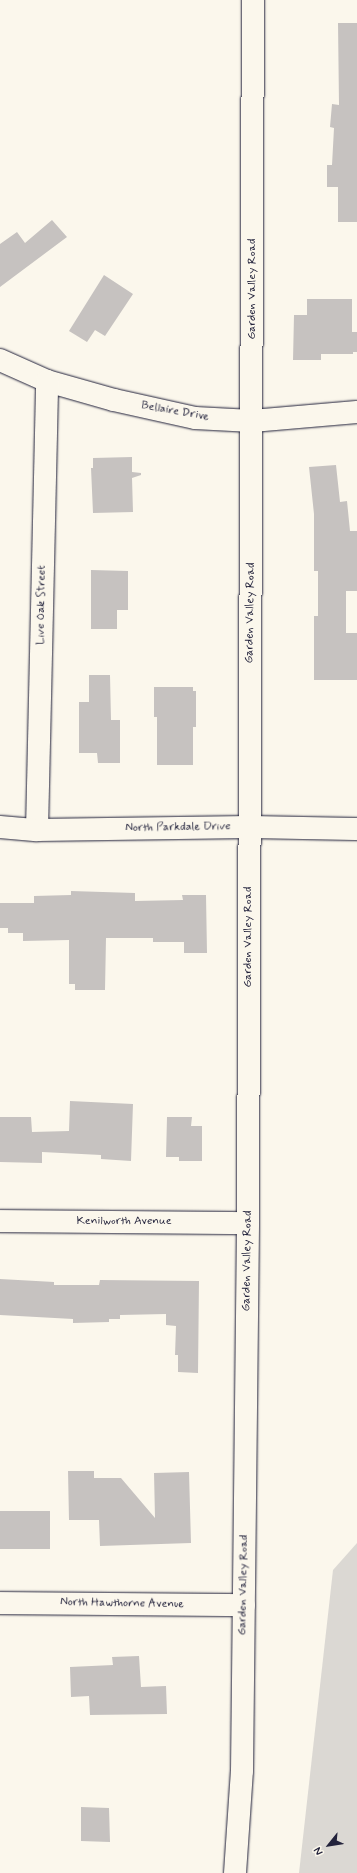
<!DOCTYPE html>
<html>
<head>
<meta charset="utf-8">
<style>
	body { margin:0 }
	#map { position:relative; width:357px; height:1873px; overflow:hidden; background:#fbf7ec; font-family:Mynerve,sans-serif }
	div>[style] { position:absolute }
	[style*='--x'] { left:calc(var(--x)*1px); top:calc(var(--y)*1px); width:calc(var(--w)*1px); rotate:calc(var(--a)*1deg) }
	.green>* { inset:0; background:#dbd8d3 }
	.building>* { inset:0; background:#c6c2c0 }
	.roads { filter:drop-shadow(0 0 1px #22223b) drop-shadow(0 0 1px #22223b) }
	.street>* { height:22px; margin:-11px; padding:0 11px; transform-origin:11px; border-radius:11px; background:#fbf7ec }
	.secondary>* { height:22px; margin:-11px; padding:0 11px; transform-origin:11px; border-radius:11px; background:#fbf7ec }
	span { translate:-50% -50%; white-space:nowrap; text-align:center; line-height:1.15; -webkit-text-stroke:3.5px #fbf7ec; paint-order:stroke }
	.street-label { font-size:12px; color:#22223b }
	.north { position:absolute; left:309px; top:1825px; width:40px; height:40px; -webkit-text-stroke:3px #fbf7ec; paint-order:stroke; rotate:240deg; font-size:11px; font-weight:700; line-height:16px; text-align:center; color:#22223b }
	.north::after { content:''; display:block; margin:auto; width:14px; height:18px; background:#22223b; clip-path:polygon(50% 0,100% 100%,50% 72%,0 100%) }
</style>
</head>
<body>
<div id="map">
	<div class="green">
		<i style="clip-path:polygon(357px 1543px,357px 1873px,299px 1873px,333px 1570px)"></i>
	</div>
	<div class="building">
		<i style="clip-path:polygon(338px 23px,357px 23px,357px 222px,338px 222px,338px 187px,327px 187px,327px 165px,332px 165px,334px 128px,330px 127px,332px 104px,339px 105px)"></i>
		<i style="clip-path:polygon(52px 220px,67px 237px,0 287px,0 244px,17px 232px,25px 243px)"></i>
		<i style="clip-path:polygon(104px 275px,133px 294px,105px 336px,95px 330px,87px 342px,69px 331px)"></i>
		<i style="clip-path:polygon(307px 299px,352px 299px,352px 332px,357px 332px,357px 352px,353px 352px,353px 354px,321px 354px,321px 360px,293px 360px,294px 315px,307px 315px)"></i>
		<i style="clip-path:polygon(132px 457px,132px 472px,141px 473px,141px 475px,132px 478px,133px 512px,93px 513px,91px 468px,93px 468px,93px 458px)"></i>
		<i style="clip-path:polygon(336px 465px,340px 502px,347px 501px,350px 531px,357px 531px,357px 591px,346px 591px,346px 633px,357px 633px,357px 680px,314px 680px,314px 616px,318px 616px,318px 571px,314px 571px,314px 514px,309px 467px)"></i>
		<i style="clip-path:polygon(91px 570px,128px 571px,128px 610px,117px 610px,117px 629px,91px 629px)"></i>
		<i style="clip-path:polygon(89px 675px,110px 675px,111px 720px,120px 720px,120px 763px,98px 763px,97px 753px,79px 753px,79px 702px,89px 702px)"></i>
		<i style="clip-path:polygon(154px 687px,193px 687px,193px 691px,196px 691px,196px 727px,193px 727px,193px 765px,157px 765px,157px 717px,154px 717px)"></i>
		<i style="clip-path:polygon(71px 891px,135px 893px,135px 901px,183px 900px,182px 895px,206px 895px,207px 953px,184px 953px,184px 942px,153px 942px,153px 938px,106px 938px,105px 990px,75px 990px,75px 984px,69px 984px,69px 940px,23px 941px,23px 933px,8px 933px,8px 928px,0 928px,0 903px,34px 903px,34px 896px,71px 895px)"></i>
		<i style="clip-path:polygon(70px 1101px,133px 1104px,131px 1161px,101px 1159px,101px 1155px,42px 1152px,42px 1163px,0 1162px,0 1117px,31px 1117px,32px 1132px,69px 1131px)"></i>
		<i style="clip-path:polygon(167px 1117px,192px 1117px,191px 1126px,202px 1126px,202px 1161px,179px 1161px,179px 1157px,166px 1157px)"></i>
		<i style="clip-path:polygon(0 1279px,54px 1282px,54px 1285px,99px 1285px,100px 1280px,199px 1281px,198px 1373px,178px 1372px,178px 1355px,175px 1355px,176px 1326px,166px 1325px,166px 1314px,120px 1315px,120px 1319px,109px 1319px,109px 1322px,73px 1323px,73px 1319px,0 1315px)"></i>
		<i style="clip-path:polygon(68px 1471px,94px 1471px,94px 1478px,121px 1478px,155px 1518px,154px 1473px,189px 1472px,191px 1543px,100px 1546px,99px 1520px,69px 1520px)"></i>
		<i style="clip-path:polygon(0 1511px,50px 1511px,50px 1549px,0 1549px)"></i>
		<i style="clip-path:polygon(139px 1656px,141px 1687px,166px 1686px,167px 1714px,90px 1715px,89px 1696px,71px 1697px,70px 1667px,113px 1665px,112px 1657px)"></i>
		<i style="clip-path:polygon(81px 1807px,109px 1808px,110px 1842px,81px 1841px)"></i>
	</div>
	<div class="roads">
		<div class="street">
			<i style="--x:0;--y:360;--w:51;--a:24.1"></i>
			<i style="--x:47;--y:381;--w:70;--a:15.8"></i>
			<i style="--x:114;--y:400;--w:83;--a:12.5"></i>
			<i style="--x:195;--y:418;--w:57;--a:3"></i>
			<i style="--x:252;--y:421;--w:105;--a:-4.9"></i>
			<i style="--x:249;--y:827;--w:108;--a:1.1"></i>
			<i style="--x:37;--y:830;--w:449;--a:-88.7"></i>
			<i style="--x:0;--y:1221;--w:248;--a:0.5"></i>
			<i style="--x:0;--y:1603;--w:244;--a:0.5"></i>
		</div>
		<div class="secondary">
			<i style="--x:0;--y:827;--w:37;--a:5"></i>
			<i style="--x:37;--y:830;--w:212;--a:-0.8"></i>
			<i style="--x:235;--y:1873;--w:102;--a:-86.1"></i>
			<i style="--x:242;--y:1771;--w:548;--a:-89.37"></i>
			<i style="--x:248;--y:1223;--w:1223;--a:-89.77"></i>
		</div>
	</div>
	<div class="street-label">
		<span style="left:253px;top:289px;rotate:-90deg">Garden Valley Road</span>
		<span style="left:175px;top:412px;rotate:10deg">Bellaire Drive</span>
		<span style="left:42px;top:605px;rotate:-89deg">Live Oak Street</span>
		<span style="left:251px;top:613px;rotate:-89deg">Garden Valley Road</span>
		<span style="left:178px;top:828px;rotate:-1deg">North Parkdale Drive</span>
		<span style="left:249px;top:937px;rotate:-90deg">Garden Valley Road</span>
		<span style="left:124px;top:1222px">Kenilworth Avenue</span>
		<span style="left:248px;top:1261px;rotate:-89deg">Garden Valley Road</span>
		<span style="left:244px;top:1585px;rotate:-89deg">Garden Valley Road</span>
		<span style="left:122px;top:1604px;rotate:1deg">North Hawthorne Avenue</span>
	</div>
	<div class="north">N</div>
</div>
</body>
</html>
